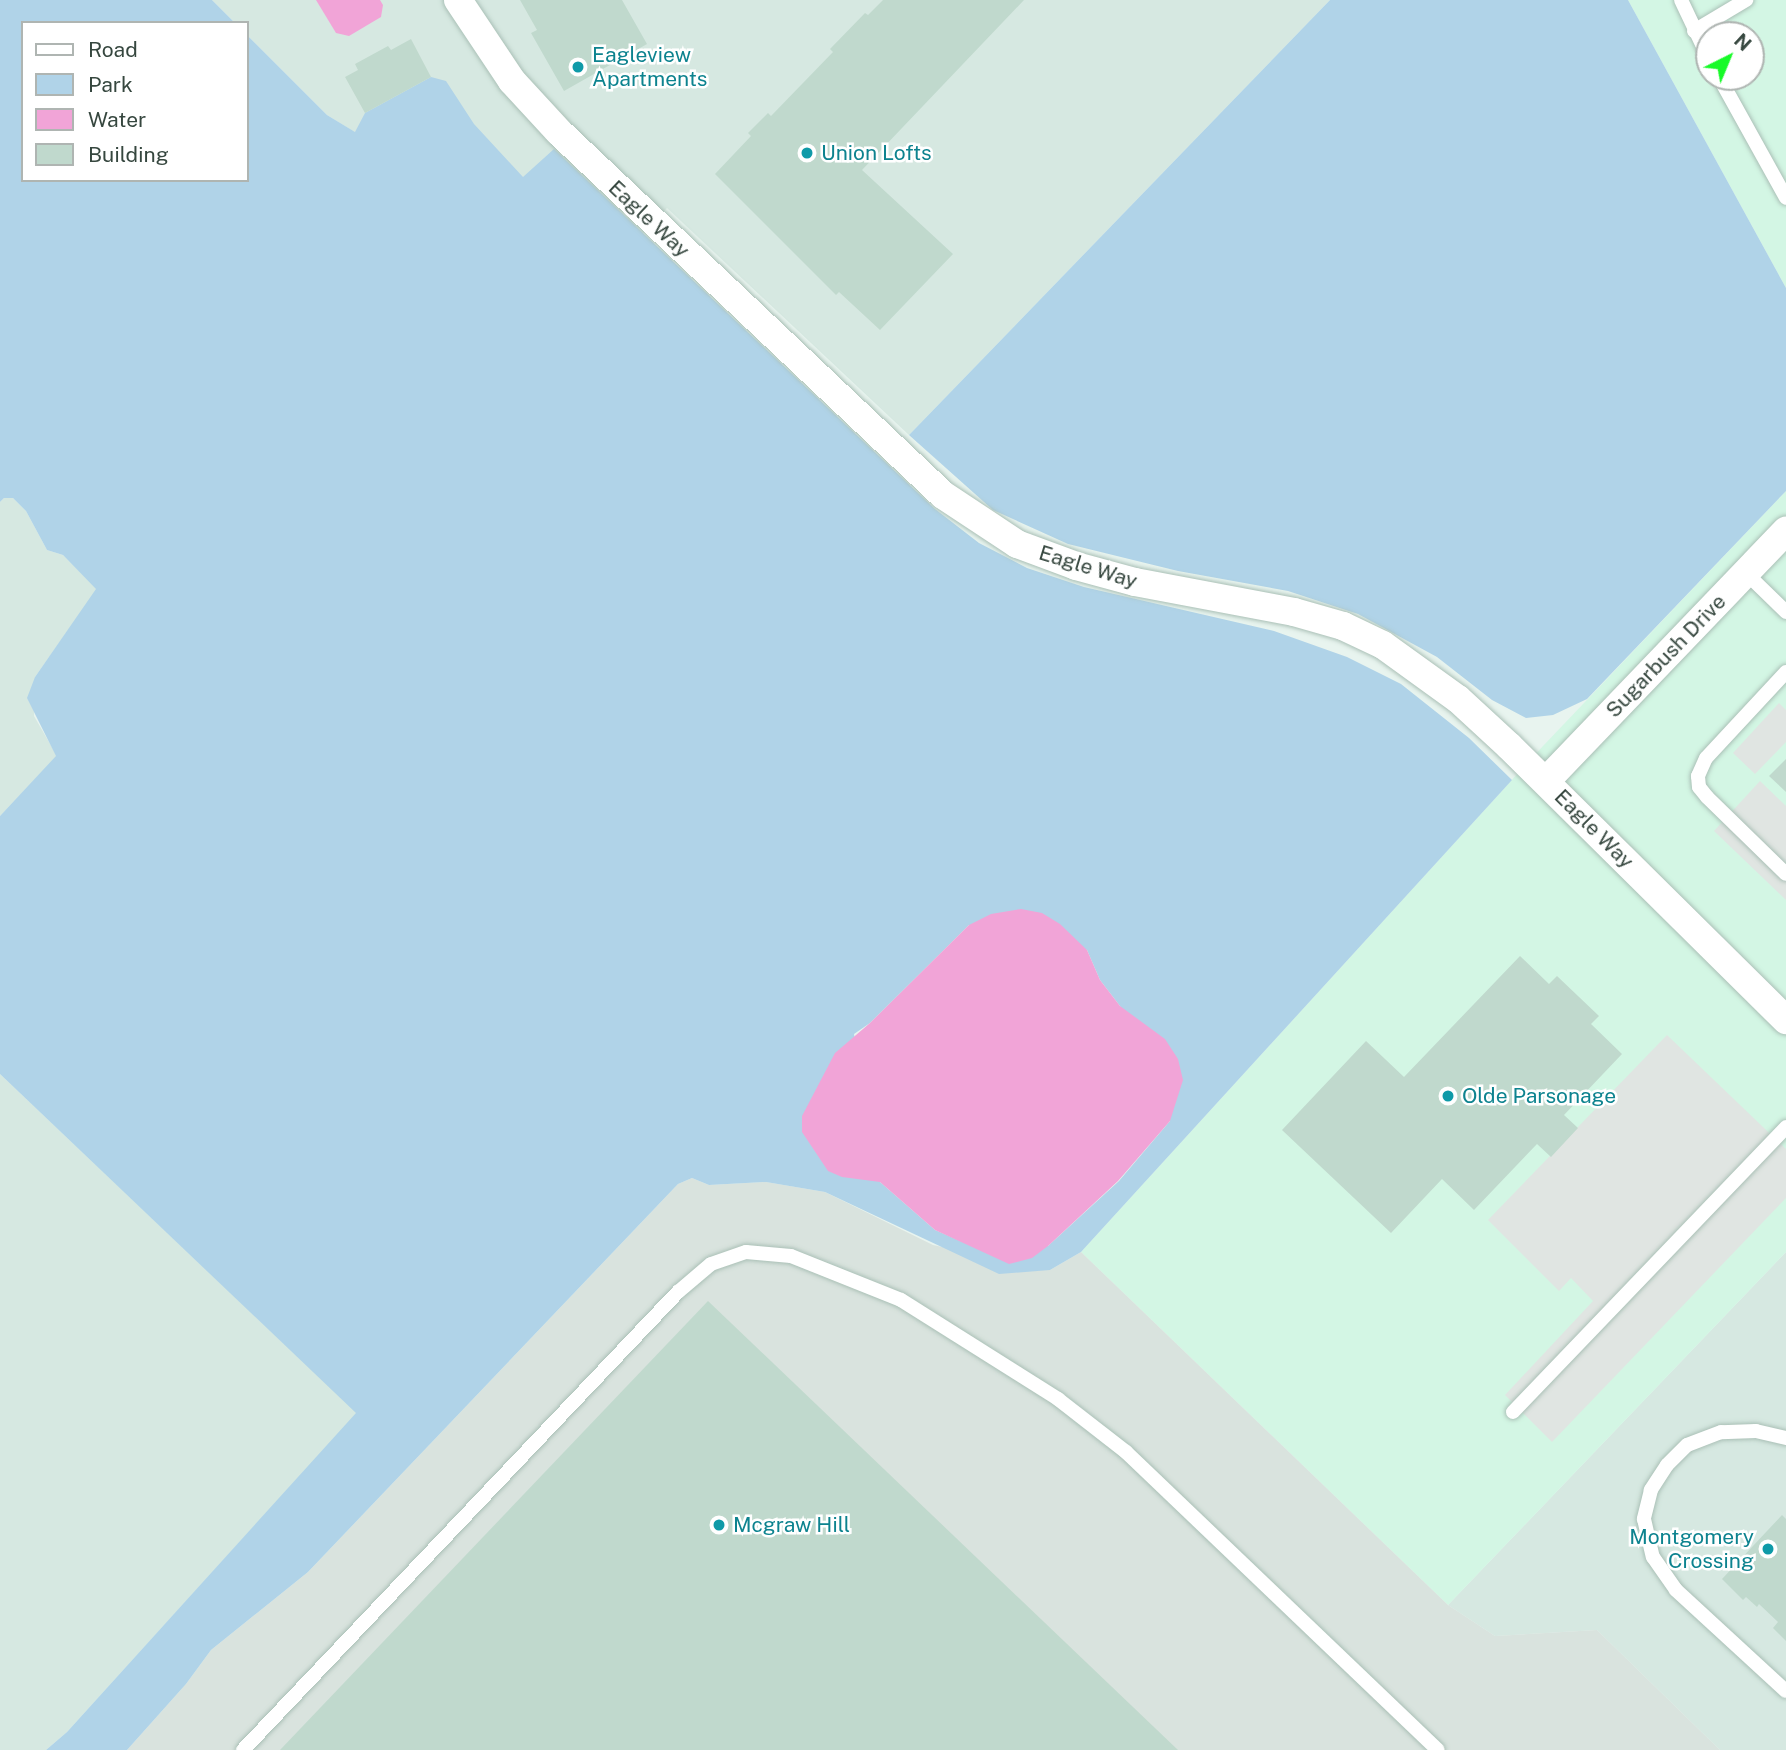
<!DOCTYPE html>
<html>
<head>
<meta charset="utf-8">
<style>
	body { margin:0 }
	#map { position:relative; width:1786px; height:1750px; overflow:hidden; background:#e8f4ef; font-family:"Public Sans",sans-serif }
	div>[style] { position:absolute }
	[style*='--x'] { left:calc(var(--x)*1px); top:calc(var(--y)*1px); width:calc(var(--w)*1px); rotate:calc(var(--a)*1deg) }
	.residential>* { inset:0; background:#d6e8e1 }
	.commercial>* { inset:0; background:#d3f6e4 }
	.industrial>* { inset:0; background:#d9e3de }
	.green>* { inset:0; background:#b0d3e8 }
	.parking>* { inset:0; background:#e0e5e2 }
	.water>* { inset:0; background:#f1a4d7 }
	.building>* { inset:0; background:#c0d9cd }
	.roads { filter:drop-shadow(0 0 2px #aac0b6) drop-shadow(0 0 2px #aac0b6) }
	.lane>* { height:14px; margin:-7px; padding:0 7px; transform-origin:7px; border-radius:7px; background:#fff }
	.street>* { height:28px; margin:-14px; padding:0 14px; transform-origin:14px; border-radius:14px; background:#fff }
	.dots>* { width:19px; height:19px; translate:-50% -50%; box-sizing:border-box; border:4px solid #fff; border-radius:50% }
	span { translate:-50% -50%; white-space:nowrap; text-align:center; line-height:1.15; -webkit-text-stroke:5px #fff; paint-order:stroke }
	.culture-label { font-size:21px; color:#0d838f }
	.left { translate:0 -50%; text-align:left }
	.right { translate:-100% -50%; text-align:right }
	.street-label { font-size:21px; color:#36473f }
	.legend { position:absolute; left:21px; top:21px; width:228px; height:161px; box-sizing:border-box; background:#fff; border:2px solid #afb5b2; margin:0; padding:9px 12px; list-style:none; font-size:21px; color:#36473f }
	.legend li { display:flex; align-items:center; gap:14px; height:35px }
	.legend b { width:35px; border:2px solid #afb5b2 }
	.north { position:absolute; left:1695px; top:21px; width:70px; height:70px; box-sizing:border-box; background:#fff; border:2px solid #afb5b2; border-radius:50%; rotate:43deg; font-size:19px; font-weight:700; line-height:28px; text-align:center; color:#36473f }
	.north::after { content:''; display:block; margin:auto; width:24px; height:32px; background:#18fa29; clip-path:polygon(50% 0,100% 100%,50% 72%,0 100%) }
</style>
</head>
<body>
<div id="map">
	<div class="residential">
		<i style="clip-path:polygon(212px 0,1330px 0,909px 435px,667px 208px,544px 339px,382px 149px,327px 115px,247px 35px,247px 23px,235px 23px)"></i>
		<i style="clip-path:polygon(4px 498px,13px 498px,26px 511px,47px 550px,63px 555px,97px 589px,35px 677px,34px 716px,57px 756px,0 816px,0 502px)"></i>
		<i style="clip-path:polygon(0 1074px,357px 1413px,67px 1732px,46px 1750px,0 1750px)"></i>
		<i style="clip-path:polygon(1786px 1252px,1786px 1750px,1720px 1750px,1597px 1630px,1495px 1636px,1448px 1605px)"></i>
	</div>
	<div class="commercial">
		<i style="clip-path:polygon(evenodd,1628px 0,1786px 0,1786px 288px,1628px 0,1709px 35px,1751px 35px,1751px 77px,1709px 77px,1709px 35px)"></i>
		<i style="clip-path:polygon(1786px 491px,1786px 1252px,1448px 1605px,1081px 1252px,1543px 746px)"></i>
	</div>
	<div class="industrial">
		<i style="clip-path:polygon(692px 1178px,709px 1185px,766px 1182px,825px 1192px,933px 1245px,1050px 1270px,1081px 1252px,1448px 1605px,1495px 1636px,1597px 1630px,1720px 1750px,127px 1750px,186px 1684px,211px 1650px,308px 1572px,678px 1184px)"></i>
	</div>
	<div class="green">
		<i style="clip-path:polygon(evenodd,0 0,212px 0,235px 23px,23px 23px,23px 180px,247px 180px,247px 35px,327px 115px,355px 132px,365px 113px,431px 77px,446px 81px,474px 124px,523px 177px,554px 149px,935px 509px,979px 543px,1027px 568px,1084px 587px,1274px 631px,1347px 657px,1401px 684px,1469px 738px,1512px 780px,1081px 1252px,1050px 1270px,999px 1274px,825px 1192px,766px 1182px,709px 1185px,692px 1178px,678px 1184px,308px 1572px,211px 1650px,186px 1684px,127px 1750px,46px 1750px,67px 1732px,356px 1413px,0 1074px,0 816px,56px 756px,27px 698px,35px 677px,96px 589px,63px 555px,47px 550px,26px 511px,13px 498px,4px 498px,0 502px,0 0,969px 925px,1087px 950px,1100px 980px,1120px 1006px,1170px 1121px,1119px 1181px,1048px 1246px,965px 1243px,935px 1230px,880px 1182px,854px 1034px,870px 1023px,969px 925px)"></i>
		<i style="clip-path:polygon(1330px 0,1628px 0,1786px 288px,1786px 491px,1587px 699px,1553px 715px,1526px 718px,1492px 700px,1437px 657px,1358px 614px,1288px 591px,1178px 571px,1068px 544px,993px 510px,909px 435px)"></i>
	</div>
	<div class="parking">
		<i style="clip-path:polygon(1779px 703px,1786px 710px,1786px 742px,1755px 774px,1733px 753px)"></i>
		<i style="clip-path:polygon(1760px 781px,1786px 806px,1786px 900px,1714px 831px)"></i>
		<i style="clip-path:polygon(1667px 1035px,1786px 1149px,1786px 1198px,1552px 1442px,1505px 1395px,1593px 1301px,1571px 1278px,1559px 1291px,1488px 1220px)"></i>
	</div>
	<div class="water">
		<i style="clip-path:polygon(316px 0,380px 0,383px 5px,381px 17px,349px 36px,336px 33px)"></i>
		<i style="clip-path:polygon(1021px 909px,1042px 913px,1060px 924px,1087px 950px,1100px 980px,1120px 1006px,1165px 1039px,1178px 1059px,1183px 1080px,1170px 1121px,1118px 1181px,1048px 1246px,1032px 1258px,1009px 1264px,935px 1230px,880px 1182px,842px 1177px,828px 1171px,802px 1132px,802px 1116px,835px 1053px,870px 1023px,969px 925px,991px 914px)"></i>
	</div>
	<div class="building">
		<i style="clip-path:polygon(520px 0,622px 0,647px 44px,564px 91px,531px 33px,537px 30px)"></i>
		<i style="clip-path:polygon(883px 0,1024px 0,862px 170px,953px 254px,880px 330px,839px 292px,836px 295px,715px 174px,751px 136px,748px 133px,768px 113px,771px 116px,833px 52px,830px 49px,865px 13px,868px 15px)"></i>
		<i style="clip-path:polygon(411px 39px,431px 77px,365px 113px,345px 77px,358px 70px,355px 64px,388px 46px,391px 50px)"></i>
		<i style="clip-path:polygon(1786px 759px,1786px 792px,1769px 776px)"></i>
		<i style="clip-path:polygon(1520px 956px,1549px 984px,1557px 976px,1599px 1016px,1591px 1024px,1622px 1054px,1564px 1115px,1578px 1128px,1551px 1157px,1537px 1144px,1474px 1210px,1442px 1179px,1391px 1233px,1282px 1130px,1366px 1041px,1404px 1077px)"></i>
		<i style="clip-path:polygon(708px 1301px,1178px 1750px,280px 1750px)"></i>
		<i style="clip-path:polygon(1782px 1515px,1786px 1519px,1786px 1641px,1773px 1628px,1778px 1622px,1759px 1604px,1757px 1607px,1746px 1597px,1743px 1600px,1722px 1579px)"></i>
	</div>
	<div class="roads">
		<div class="lane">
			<i style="--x:1681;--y:0;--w:65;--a:64.6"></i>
			<i style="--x:1694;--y:31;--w:61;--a:-30.8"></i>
			<i style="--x:1719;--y:77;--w:138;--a:61"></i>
			<i style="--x:1746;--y:573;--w:56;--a:44.3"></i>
			<i style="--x:1786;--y:672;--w:117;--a:132.9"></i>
			<i style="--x:1706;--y:758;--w:20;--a:114"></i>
			<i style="--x:1698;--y:776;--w:11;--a:85"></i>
			<i style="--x:1699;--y:787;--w:13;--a:51"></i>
			<i style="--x:1707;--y:797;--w:110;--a:44.3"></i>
			<i style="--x:1513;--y:1412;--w:395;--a:-46.2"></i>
			<i style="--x:1786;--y:1438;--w:31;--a:-167"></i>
			<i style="--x:1756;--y:1431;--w:35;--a:178"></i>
			<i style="--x:1721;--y:1432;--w:36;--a:159"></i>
			<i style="--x:1687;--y:1445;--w:28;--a:135"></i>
			<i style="--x:1667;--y:1465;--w:30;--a:123"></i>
			<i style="--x:1651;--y:1490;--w:30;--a:104"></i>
			<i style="--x:1644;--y:1519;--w:39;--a:77"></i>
			<i style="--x:1653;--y:1557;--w:40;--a:55.1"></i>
			<i style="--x:1676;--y:1590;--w:149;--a:42.6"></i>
			<i style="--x:243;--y:1750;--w:632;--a:-46.48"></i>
			<i style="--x:678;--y:1292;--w:43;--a:-40.3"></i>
			<i style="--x:711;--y:1264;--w:37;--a:-19"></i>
			<i style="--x:746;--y:1252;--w:45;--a:5.1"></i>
			<i style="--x:791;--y:1256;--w:118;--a:21.8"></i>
			<i style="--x:901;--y:1300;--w:186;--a:32.2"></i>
			<i style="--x:1058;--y:1399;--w:86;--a:37.9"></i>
			<i style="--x:1126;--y:1452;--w:431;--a:43.7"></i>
		</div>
		<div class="street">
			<i style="--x:458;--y:0;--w:97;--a:56.3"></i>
			<i style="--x:512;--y:81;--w:69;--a:47.3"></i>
			<i style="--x:559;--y:132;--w:528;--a:43.39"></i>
			<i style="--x:943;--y:495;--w:89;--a:33.5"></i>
			<i style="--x:1017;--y:544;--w:63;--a:20.4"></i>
			<i style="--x:1076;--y:566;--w:61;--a:15.2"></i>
			<i style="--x:1135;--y:582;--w:162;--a:10.7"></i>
			<i style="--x:1294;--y:612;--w:51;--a:15.9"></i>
			<i style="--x:1343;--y:626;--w:44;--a:25.4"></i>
			<i style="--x:1383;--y:645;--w:92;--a:35.8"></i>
			<i style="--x:1458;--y:699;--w:69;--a:42.7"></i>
			<i style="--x:1509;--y:746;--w:390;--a:44.7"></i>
			<i style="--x:1546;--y:781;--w:347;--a:-46.2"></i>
		</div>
	</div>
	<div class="dots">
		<i style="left:578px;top:67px;background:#0f9aa8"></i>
		<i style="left:807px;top:153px;background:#0f9aa8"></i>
		<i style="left:1448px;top:1096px;background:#0f9aa8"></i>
		<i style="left:719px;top:1525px;background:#0f9aa8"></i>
		<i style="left:1768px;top:1549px;background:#0f9aa8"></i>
	</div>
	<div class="culture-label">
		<span class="left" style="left:592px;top:67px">Eagleview<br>Apartments</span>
		<span class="left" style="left:821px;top:153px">Union Lofts</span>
		<span class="left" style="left:1462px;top:1096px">Olde Parsonage</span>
		<span class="left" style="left:733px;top:1525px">Mcgraw Hill</span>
		<span class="right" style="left:1754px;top:1549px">Montgomery<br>Crossing</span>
	</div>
	<div class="street-label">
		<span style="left:649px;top:219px;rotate:43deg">Eagle Way</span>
		<span style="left:1088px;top:567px;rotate:17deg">Eagle Way</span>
		<span style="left:1666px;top:656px;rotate:-46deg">Sugarbush Drive</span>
		<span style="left:1594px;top:829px;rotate:45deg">Eagle Way</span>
	</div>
	<ul class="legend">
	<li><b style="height:9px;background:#fff"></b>Road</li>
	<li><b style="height:19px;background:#b0d3e8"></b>Park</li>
	<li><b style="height:19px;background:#f1a4d7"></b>Water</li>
	<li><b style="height:19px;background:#c0d9cd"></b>Building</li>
	</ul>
	<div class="north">N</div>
</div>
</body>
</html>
